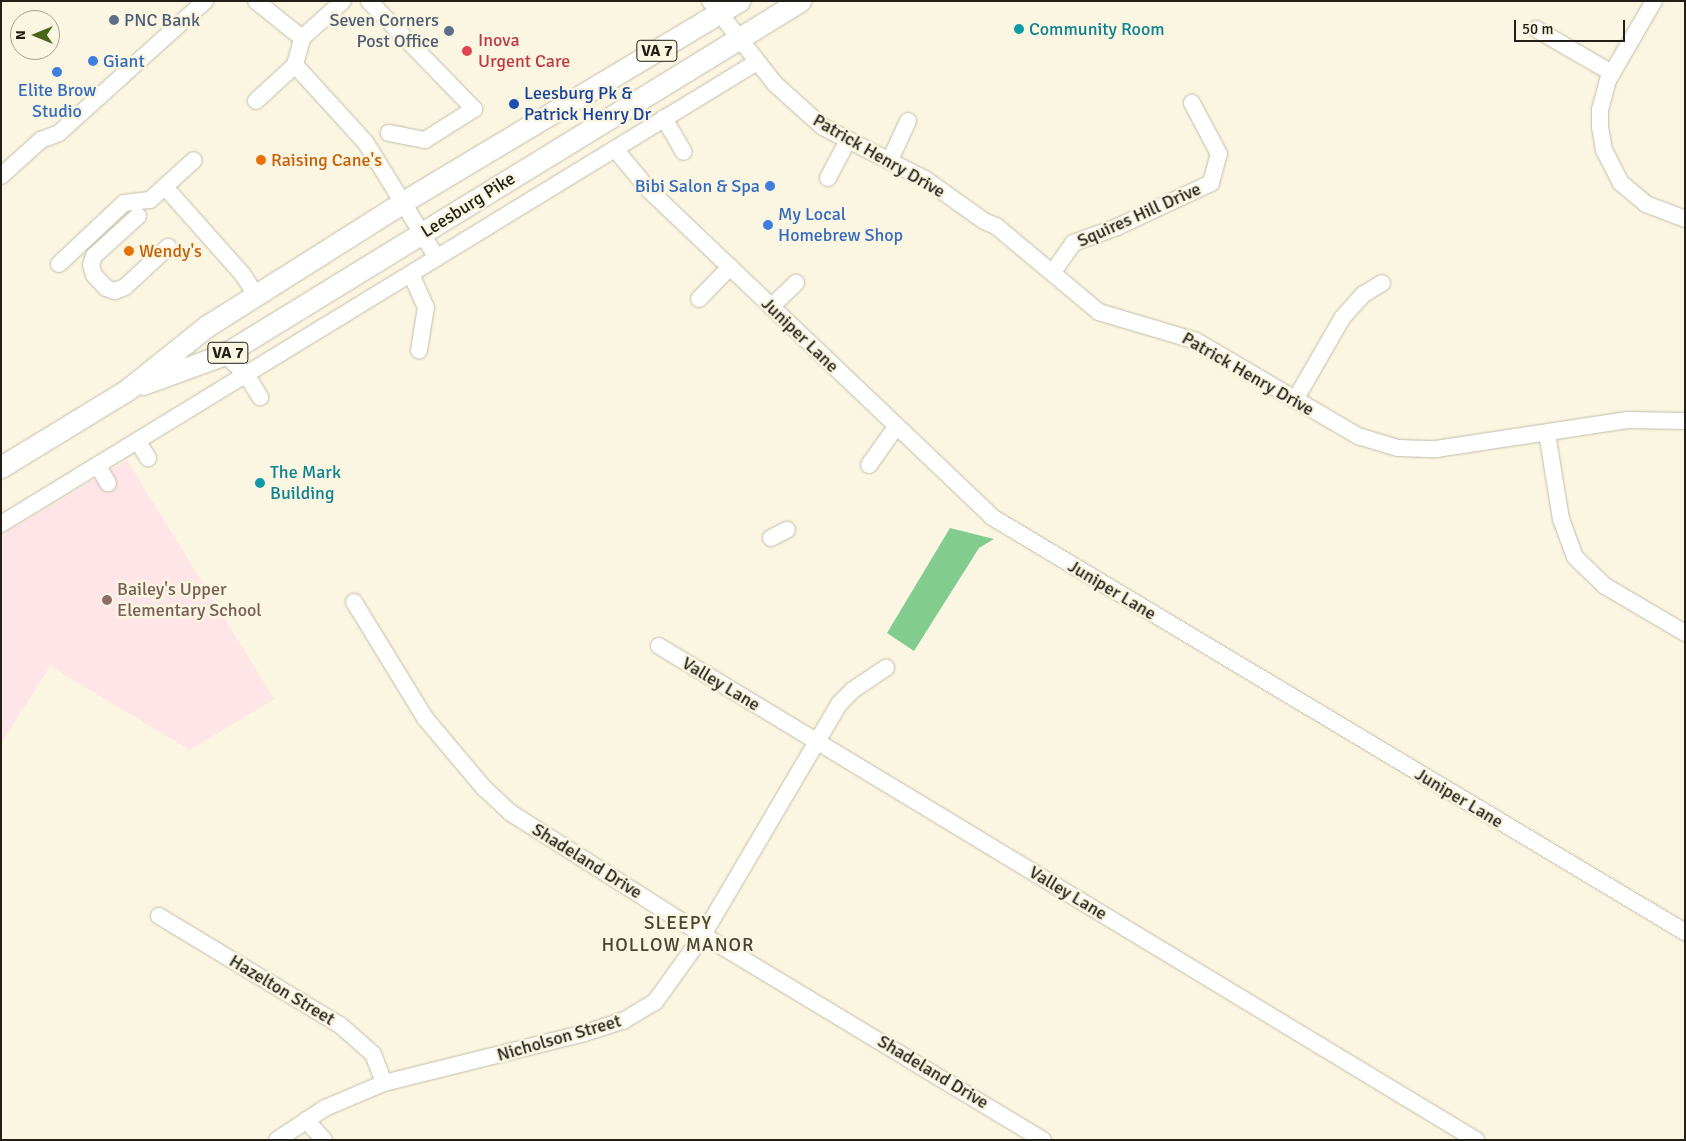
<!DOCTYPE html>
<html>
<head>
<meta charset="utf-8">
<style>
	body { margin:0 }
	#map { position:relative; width:1686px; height:1141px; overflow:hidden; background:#fbf6e1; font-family:Signika,sans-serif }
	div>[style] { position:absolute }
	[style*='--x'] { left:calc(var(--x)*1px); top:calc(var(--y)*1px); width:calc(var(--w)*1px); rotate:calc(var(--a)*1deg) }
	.education>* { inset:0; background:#ffe4e8 }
	.forest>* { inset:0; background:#83cc8f }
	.roads { filter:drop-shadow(0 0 1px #c1bca8) drop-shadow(0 0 1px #c1bca8) }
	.minor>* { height:16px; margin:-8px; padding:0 8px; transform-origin:8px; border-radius:8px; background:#fff }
	.major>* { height:21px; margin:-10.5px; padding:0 10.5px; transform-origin:10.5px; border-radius:10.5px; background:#fff }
	.dots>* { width:14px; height:14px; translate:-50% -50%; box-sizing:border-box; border:2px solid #fbf6e1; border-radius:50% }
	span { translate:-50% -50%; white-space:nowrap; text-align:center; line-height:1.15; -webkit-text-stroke:5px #fbf6e1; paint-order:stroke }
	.shield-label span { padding:1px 4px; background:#fbf6e1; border:1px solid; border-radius:4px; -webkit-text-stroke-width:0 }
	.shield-label { font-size:16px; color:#211f17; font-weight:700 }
	.service-label { font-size:18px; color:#4e5e75 }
	.left { translate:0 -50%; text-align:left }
	.right { translate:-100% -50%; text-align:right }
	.culture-label { font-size:18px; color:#0d838f }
	.health-label { font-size:18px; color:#be3a42 }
	.shop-label { font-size:18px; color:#366cbe }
	.transit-label { font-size:18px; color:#164399 }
	.street-label { font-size:18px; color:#211f17 }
	.food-label { font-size:18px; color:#c56008 }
	.education-label { font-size:18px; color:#785e54 }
	.neighbourhood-label { font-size:19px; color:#494534; letter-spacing:1px }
	.frame { position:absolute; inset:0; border:2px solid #211f17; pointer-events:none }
	.north { position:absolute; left:10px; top:10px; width:50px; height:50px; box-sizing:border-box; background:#fbf6e1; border:1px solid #a4a090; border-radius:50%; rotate:270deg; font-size:14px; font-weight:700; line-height:20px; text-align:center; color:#211f17 }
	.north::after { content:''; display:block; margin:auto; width:18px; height:22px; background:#48661a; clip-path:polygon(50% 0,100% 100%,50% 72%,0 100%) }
	.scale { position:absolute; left:1514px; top:20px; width:111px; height:22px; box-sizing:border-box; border:2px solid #211f17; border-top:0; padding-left:6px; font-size:15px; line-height:18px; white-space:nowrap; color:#211f17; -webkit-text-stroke:4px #fbf6e1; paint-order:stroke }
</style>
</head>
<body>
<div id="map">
	<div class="education">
		<i style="clip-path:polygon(127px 460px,274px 699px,190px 750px,50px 666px,1px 744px,1px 535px)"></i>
	</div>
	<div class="forest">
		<i style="clip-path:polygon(950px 528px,994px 539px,979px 548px,914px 651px,887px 633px)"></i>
	</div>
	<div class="roads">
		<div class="minor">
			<i style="--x:256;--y:1;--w:59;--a:38.8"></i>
			<i style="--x:369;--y:1;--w:151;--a:45.8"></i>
			<i style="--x:474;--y:109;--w:58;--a:147.7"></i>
			<i style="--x:425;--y:140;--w:37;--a:-169"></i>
			<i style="--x:710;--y:1;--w:105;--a:51.9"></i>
			<i style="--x:775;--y:84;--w:64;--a:41.9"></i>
			<i style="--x:823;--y:127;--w:114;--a:27"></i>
			<i style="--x:925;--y:179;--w:72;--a:35.4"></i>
			<i style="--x:984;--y:221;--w:13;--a:23"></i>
			<i style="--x:996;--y:226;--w:134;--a:39.9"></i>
			<i style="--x:1099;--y:312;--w:101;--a:16.6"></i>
			<i style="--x:1196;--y:341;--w:188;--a:30.4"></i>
			<i style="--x:1358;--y:436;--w:42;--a:16.7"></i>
			<i style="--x:1398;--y:448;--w:38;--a:2"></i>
			<i style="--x:1436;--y:449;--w:194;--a:-8.6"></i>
			<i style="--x:1628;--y:420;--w:57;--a:1"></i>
			<i style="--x:1654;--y:1;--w:91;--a:120.2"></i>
			<i style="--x:1608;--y:80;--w:31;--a:105"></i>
			<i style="--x:1600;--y:110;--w:17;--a:90"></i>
			<i style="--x:1600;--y:127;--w:23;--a:80"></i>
			<i style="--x:1604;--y:150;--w:37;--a:63"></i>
			<i style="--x:1621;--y:183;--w:33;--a:40"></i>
			<i style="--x:1646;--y:204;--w:42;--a:21"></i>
			<i style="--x:1536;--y:29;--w:88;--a:30.1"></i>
			<i style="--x:295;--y:65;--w:28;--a:-75"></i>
			<i style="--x:302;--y:38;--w:55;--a:-42.1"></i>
			<i style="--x:256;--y:101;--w:53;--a:-42.7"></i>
			<i style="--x:295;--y:65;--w:105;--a:47.7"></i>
			<i style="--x:366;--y:143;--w:135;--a:58.3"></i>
			<i style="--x:664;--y:118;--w:39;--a:60"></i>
			<i style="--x:615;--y:149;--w:53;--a:50.3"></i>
			<i style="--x:649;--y:190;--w:474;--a:43.6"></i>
			<i style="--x:992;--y:517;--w:808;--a:30.92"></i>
			<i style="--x:890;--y:160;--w:43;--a:-65.2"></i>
			<i style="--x:1;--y:176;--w:54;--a:-42"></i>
			<i style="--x:41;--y:140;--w:19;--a:-21"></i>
			<i style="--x:59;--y:133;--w:197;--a:-42.1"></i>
			<i style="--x:828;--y:178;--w:43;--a:-62.2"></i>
			<i style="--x:165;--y:187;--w:118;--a:48.4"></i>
			<i style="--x:243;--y:275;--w:24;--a:57"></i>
			<i style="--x:138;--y:216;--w:59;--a:137.7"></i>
			<i style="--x:94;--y:256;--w:9;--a:108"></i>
			<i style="--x:91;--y:265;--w:10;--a:73"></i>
			<i style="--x:94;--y:275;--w:18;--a:47"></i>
			<i style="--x:106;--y:288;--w:9;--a:18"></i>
			<i style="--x:115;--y:291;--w:11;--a:-22"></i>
			<i style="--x:125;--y:287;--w:59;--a:-42.9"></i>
			<i style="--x:59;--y:264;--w:89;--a:-43.2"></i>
			<i style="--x:124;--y:203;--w:26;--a:-7"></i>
			<i style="--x:150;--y:200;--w:59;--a:-42.3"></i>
			<i style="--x:1053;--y:272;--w:35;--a:-55"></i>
			<i style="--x:1073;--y:243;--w:47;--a:-20"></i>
			<i style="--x:1117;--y:227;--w:104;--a:-25.1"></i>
			<i style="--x:1211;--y:183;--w:30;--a:-75"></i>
			<i style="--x:1219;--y:154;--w:58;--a:-117.9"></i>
			<i style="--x:411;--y:274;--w:36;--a:66"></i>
			<i style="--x:426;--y:307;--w:44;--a:99.2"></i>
			<i style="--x:699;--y:299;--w:45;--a:-45.9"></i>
			<i style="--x:771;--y:307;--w:35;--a:-44"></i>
			<i style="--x:225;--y:354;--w:31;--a:45"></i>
			<i style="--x:247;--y:376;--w:25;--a:58"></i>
			<i style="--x:1295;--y:400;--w:96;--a:-60"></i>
			<i style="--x:1343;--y:317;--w:31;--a:-48"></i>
			<i style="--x:1364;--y:294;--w:21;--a:-31"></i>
			<i style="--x:1547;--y:433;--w:87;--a:80.8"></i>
			<i style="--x:1561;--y:519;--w:40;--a:69.8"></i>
			<i style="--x:1575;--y:557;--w:42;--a:44"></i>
			<i style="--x:1605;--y:586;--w:93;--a:30.4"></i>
			<i style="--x:138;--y:442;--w:19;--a:58"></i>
			<i style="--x:869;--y:465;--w:47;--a:-54.6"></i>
			<i style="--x:98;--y:466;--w:20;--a:60"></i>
			<i style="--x:1;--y:524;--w:886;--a:-31.43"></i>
			<i style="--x:771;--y:538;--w:18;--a:-27"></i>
			<i style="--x:354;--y:602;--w:136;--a:58.5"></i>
			<i style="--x:425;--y:718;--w:92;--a:49.9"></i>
			<i style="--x:484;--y:788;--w:37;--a:43"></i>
			<i style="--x:511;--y:813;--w:227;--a:32.4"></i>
			<i style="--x:703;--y:935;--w:397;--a:31.1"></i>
			<i style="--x:659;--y:646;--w:955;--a:31.16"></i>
			<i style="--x:159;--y:916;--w:211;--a:31.1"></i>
			<i style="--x:340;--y:1025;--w:44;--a:41.3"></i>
			<i style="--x:373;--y:1054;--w:31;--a:69"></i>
			<i style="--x:306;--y:1120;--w:27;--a:48"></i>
			<i style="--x:277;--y:1140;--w:58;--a:-33.7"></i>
			<i style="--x:325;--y:1108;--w:64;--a:-23"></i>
			<i style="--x:384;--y:1083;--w:207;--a:-14"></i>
			<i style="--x:585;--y:1033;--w:40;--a:-18"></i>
			<i style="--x:623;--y:1021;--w:37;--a:-31"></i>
			<i style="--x:655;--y:1002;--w:82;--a:-54.4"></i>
			<i style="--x:703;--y:935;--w:268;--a:-59.5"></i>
			<i style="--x:839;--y:704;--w:20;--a:-45"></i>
			<i style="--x:853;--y:690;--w:40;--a:-34"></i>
		</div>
		<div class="major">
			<i style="--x:143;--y:384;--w:87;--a:-20.1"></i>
			<i style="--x:225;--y:354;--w:675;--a:-31.55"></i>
			<i style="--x:1;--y:467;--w:148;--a:-31.4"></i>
			<i style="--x:127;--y:390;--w:102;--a:-38.7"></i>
			<i style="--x:207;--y:326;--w:232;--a:-32.3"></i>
			<i style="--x:403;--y:202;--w:392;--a:-30.9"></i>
		</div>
	</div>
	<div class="dots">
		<i style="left:114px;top:20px;background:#5c6f8a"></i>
		<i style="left:1019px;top:29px;background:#0f9aa8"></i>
		<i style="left:449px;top:31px;background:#5c6f8a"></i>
		<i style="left:467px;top:51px;background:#e0444e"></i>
		<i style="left:93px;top:61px;background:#3f7fe0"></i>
		<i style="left:57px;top:72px;background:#3f7fe0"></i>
		<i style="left:514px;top:104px;background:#1a4fb4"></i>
		<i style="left:261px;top:160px;background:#e8710a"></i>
		<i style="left:770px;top:186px;background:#3f7fe0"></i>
		<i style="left:768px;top:225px;background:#3f7fe0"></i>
		<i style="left:129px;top:251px;background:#e8710a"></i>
		<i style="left:260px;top:483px;background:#0f9aa8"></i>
		<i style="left:107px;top:600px;background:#8d6e63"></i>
	</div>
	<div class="shield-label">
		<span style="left:657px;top:51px">VA 7</span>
		<span style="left:228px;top:353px">VA 7</span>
	</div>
	<div class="service-label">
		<span class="left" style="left:124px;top:20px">PNC Bank</span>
		<span class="right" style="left:439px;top:31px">Seven Corners<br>Post Office</span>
	</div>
	<div class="culture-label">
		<span class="left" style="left:1029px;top:29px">Community Room</span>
		<span class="left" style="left:270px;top:483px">The Mark<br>Building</span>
	</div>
	<div class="health-label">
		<span class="left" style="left:478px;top:51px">Inova<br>Urgent Care</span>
	</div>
	<div class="shop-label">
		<span class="left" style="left:103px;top:61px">Giant</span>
		<span style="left:57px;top:101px">Elite Brow<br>Studio</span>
		<span class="right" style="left:760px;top:186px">Bibi Salon &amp; Spa</span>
		<span class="left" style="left:778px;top:225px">My Local<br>Homebrew Shop</span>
	</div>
	<div class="transit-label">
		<span class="left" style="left:524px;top:104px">Leesburg Pk &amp;<br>Patrick Henry Dr</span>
	</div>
	<div class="street-label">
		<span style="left:879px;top:156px;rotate:30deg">Patrick Henry Drive</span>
		<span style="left:468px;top:205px;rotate:-32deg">Leesburg Pike</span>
		<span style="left:1139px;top:215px;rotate:-24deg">Squires Hill Drive</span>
		<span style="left:800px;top:335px;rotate:44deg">Juniper Lane</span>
		<span style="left:1248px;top:374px;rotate:30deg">Patrick Henry Drive</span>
		<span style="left:1112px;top:590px;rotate:31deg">Juniper Lane</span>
		<span style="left:721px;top:684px;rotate:31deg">Valley Lane</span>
		<span style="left:1459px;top:798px;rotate:31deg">Juniper Lane</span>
		<span style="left:587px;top:861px;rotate:32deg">Shadeland Drive</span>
		<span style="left:1068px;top:893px;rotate:31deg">Valley Lane</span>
		<span style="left:282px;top:990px;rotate:31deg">Hazelton Street</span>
		<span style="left:559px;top:1038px;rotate:-16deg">Nicholson Street</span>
		<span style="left:933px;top:1072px;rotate:31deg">Shadeland Drive</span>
	</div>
	<div class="food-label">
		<span class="left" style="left:271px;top:160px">Raising Cane's</span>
		<span class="left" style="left:139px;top:251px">Wendy's</span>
	</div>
	<div class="education-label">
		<span class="left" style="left:117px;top:600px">Bailey's Upper<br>Elementary School</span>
	</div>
	<div class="neighbourhood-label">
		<span style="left:678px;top:935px">SLEEPY<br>HOLLOW MANOR</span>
	</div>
	<div class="frame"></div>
	<div class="north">N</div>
	<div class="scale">50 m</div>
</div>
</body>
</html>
